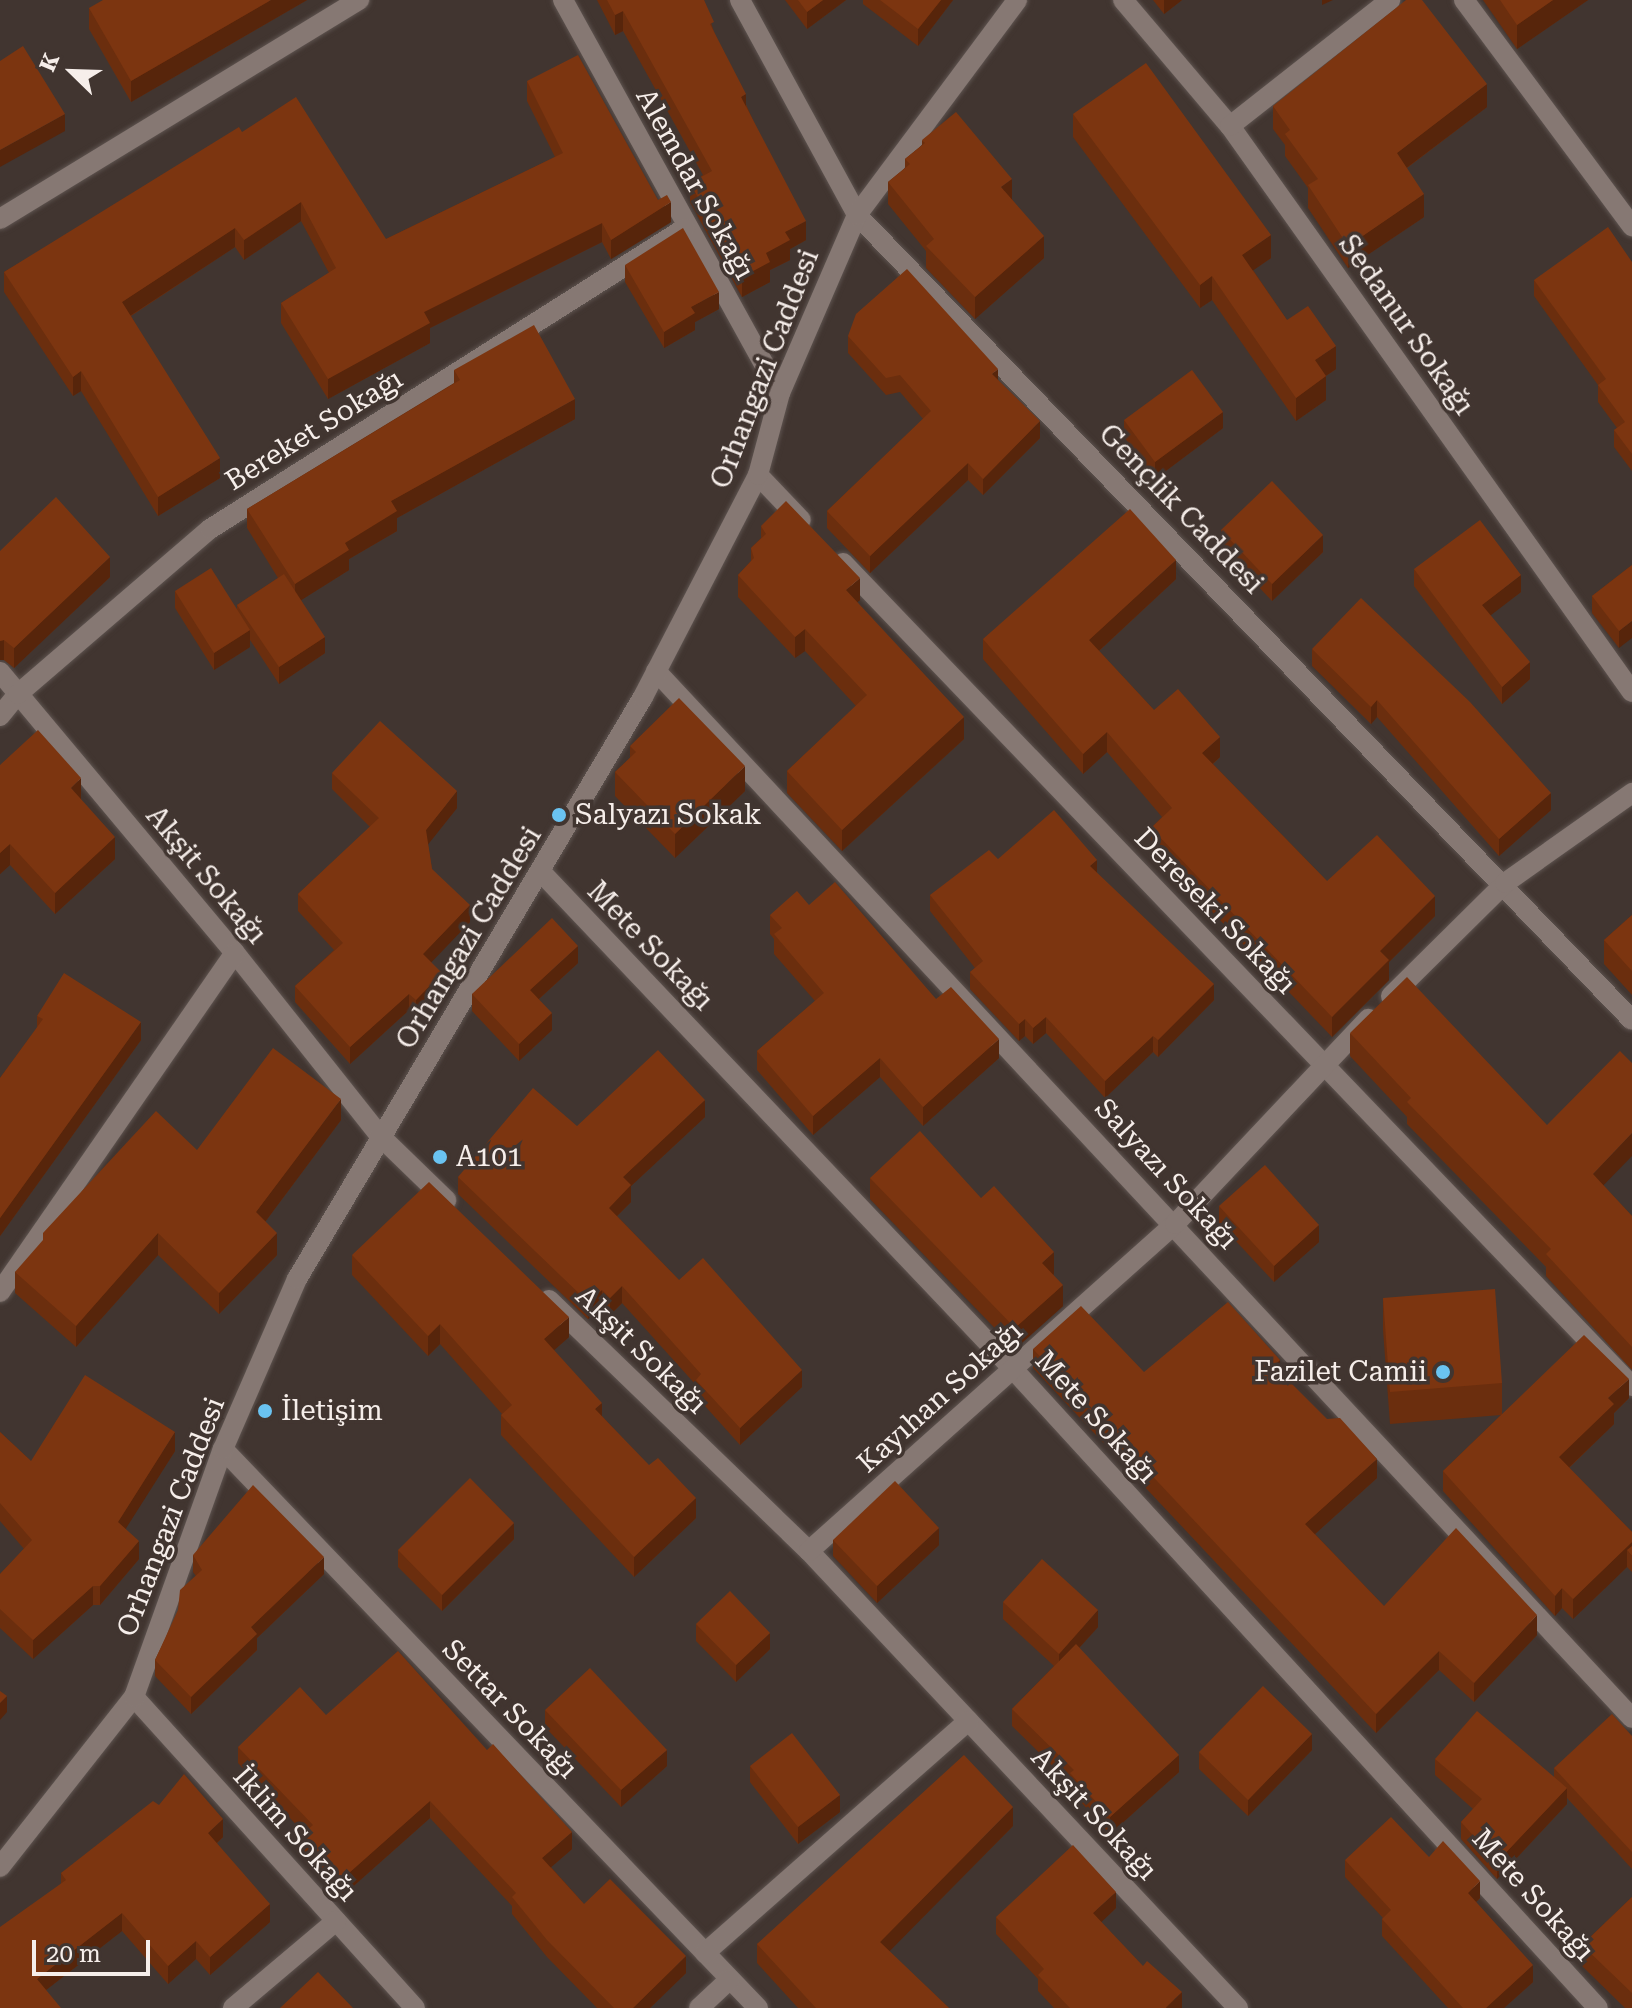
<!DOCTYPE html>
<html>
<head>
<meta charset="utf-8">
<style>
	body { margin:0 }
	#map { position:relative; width:1632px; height:2008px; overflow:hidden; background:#413530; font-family:"Roboto Serif",serif }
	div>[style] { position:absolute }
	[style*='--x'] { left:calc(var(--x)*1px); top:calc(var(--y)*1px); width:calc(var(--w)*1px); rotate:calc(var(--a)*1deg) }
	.roads { filter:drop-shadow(0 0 2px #5d534f) drop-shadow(0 0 2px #5d534f) }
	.minor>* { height:20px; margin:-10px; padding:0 10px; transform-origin:10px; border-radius:10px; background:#867873 }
	.wall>* { inset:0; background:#6b2e0e }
	.shaded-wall>* { inset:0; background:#57250b }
	.building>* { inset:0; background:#7c3510 }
	.dots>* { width:22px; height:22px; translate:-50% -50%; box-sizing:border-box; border:4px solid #413530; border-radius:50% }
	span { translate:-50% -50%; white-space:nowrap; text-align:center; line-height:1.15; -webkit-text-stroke:7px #413530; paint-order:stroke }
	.street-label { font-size:28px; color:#f6eeea }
	.poi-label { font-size:28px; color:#f6eeea }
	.left { translate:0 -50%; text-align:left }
	.right { translate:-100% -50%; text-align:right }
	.north { position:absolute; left:32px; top:32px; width:80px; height:80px; -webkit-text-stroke:6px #413530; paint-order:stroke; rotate:293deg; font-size:22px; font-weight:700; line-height:32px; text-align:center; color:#f6eeea }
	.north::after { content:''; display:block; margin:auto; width:28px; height:36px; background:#f6eeea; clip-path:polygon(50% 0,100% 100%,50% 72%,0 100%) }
	.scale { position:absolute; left:32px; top:1940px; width:118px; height:36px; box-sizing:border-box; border:4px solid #f6eeea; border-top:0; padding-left:10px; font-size:24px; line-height:28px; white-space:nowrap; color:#f6eeea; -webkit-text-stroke:6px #413530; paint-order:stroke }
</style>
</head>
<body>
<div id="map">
	<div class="roads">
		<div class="minor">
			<i style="--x:563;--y:0;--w:449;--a:61.1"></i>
			<i style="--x:740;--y:0;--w:245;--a:61.4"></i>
			<i style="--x:857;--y:215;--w:1117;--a:46.09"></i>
			<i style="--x:1123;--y:0;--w:165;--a:49.7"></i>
			<i style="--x:1230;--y:126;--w:694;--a:54.62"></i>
			<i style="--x:1464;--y:0;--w:282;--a:53.4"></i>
			<i style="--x:1230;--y:126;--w:204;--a:-38.2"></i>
			<i style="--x:0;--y:219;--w:421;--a:-31.4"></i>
			<i style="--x:758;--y:475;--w:62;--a:46.3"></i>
			<i style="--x:843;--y:563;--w:1140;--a:46.21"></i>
			<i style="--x:656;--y:671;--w:1431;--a:47.01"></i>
			<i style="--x:0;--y:672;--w:366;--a:50.1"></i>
			<i style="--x:235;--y:953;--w:235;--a:51.6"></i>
			<i style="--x:381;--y:1137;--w:91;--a:44.1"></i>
			<i style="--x:0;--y:716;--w:28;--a:-51"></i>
			<i style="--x:18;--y:694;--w:253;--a:-40.7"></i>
			<i style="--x:210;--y:529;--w:562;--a:-32.36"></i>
			<i style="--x:542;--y:873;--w:684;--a:46.48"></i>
			<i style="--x:1013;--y:1369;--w:866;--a:47.53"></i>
			<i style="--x:1391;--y:996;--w:161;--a:-44.7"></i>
			<i style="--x:1505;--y:883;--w:156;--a:-35.3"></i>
			<i style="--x:0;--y:1292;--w:412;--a:-55.3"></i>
			<i style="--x:549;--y:1300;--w:361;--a:44"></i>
			<i style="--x:809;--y:1551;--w:627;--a:46.81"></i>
			<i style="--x:223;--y:1449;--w:774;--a:46.26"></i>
			<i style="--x:809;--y:1551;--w:491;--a:-41.8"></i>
			<i style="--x:1175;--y:1224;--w:282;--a:-46.7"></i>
			<i style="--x:134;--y:1697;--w:419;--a:47.9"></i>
			<i style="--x:0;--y:1867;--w:216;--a:-51.8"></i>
			<i style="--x:134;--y:1697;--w:263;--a:-70.3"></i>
			<i style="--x:223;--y:1449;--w:185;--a:-66.5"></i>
			<i style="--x:297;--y:1279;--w:677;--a:-59.27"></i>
			<i style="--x:643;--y:697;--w:250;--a:-62.6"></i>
			<i style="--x:758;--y:475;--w:85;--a:-75"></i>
			<i style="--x:780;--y:393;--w:194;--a:-66.6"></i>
			<i style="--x:857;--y:215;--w:268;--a:-53.3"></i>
			<i style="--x:705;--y:1953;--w:351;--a:-41.4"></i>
			<i style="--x:233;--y:2008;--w:135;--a:-40.2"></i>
			<i style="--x:699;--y:2008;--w:42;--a:-43.1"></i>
		</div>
	</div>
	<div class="wall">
		<i style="clip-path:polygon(307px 0,131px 102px,89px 29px,89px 8px)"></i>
		<i style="clip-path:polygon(597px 0,704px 0,714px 32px,806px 240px,790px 249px,790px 260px,770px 270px,770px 282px,742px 297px,690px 202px,690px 183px,703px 175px,623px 31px,615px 35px)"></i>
		<i style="clip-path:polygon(785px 0,846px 0,807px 29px)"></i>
		<i style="clip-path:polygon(863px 0,953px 0,918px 46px,863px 4px)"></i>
		<i style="clip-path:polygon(1153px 0,1182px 0,1164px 14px)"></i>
		<i style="clip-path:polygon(1483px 0,1588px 0,1517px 49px)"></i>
		<i style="clip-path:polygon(527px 81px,658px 200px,671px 222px,611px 259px,602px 242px,430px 328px,430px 343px,328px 399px,281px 323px,281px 303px,329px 273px,301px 221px,244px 260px,235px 247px,131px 316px,220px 478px,158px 516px,81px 391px,73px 396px,4px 292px,4px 272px,242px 132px,386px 239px,555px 157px,527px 101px)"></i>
		<i style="clip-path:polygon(1273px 106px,1487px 107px,1407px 168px,1424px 217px,1348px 268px,1308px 208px,1308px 188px,1285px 156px,1285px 145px,1273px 129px)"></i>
		<i style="clip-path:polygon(1073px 114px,1271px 258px,1253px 270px,1287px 320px,1336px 369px,1326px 376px,1326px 400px,1296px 421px,1212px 300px,1200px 308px,1073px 137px)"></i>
		<i style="clip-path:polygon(922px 140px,1012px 199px,1044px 258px,975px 319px,926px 268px,926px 251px,888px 204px,888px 182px,905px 168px,905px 159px,922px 145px)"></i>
		<i style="clip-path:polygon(1632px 262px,1632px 471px,1614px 447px,1614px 430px,1617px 428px,1598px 402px,1598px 385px,1534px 296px,1534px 280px)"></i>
		<i style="clip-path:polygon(625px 265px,719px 309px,695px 322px,695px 330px,664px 348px,625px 282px)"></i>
		<i style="clip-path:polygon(848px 336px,998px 380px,1040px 438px,983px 495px,968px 480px,870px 573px,827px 528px,827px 511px,923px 419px,900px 392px,886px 395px,848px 353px)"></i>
		<i style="clip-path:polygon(454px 370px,575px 419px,397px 518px,397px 531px,349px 559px,349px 570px,301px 600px,325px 653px,279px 684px,250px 640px,250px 647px,214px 670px,175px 608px,175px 591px,237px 610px,237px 605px,278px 578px,247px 528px,247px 509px,454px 383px)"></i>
		<i style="clip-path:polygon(1124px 420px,1223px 428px,1155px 479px,1124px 437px)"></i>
		<i style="clip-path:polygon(761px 526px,860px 600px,857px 602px,964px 739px,842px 851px,787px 793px,787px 771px,856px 706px,805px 651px,795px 658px,738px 597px,738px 575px,751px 561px,751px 548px,761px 538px)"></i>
		<i style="clip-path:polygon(1221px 530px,1323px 552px,1272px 601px,1221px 547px)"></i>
		<i style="clip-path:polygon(0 551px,110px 577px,14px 668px,4px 660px,0 660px)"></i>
		<i style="clip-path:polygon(1632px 565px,1619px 648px,1592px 613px,1592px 596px)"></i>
		<i style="clip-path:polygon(1414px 569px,1521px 592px,1490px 615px,1530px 679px,1502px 704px,1414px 586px)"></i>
		<i style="clip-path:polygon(1176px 579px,1099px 651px,1154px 710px,1220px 757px,1213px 764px,1327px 881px,1435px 916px,1389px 962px,1389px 980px,1332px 1037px,1151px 848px,1151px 828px,1162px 817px,1107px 752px,1083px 774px,983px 659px,983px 639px)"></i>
		<i style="clip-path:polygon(1312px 649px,1551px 810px,1499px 856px,1377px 717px,1371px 724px,1312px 666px)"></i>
		<i style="clip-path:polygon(630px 746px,745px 791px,675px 858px,615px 796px,615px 772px,630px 758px)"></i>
		<i style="clip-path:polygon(0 765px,81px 800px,115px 859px,55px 914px,10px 865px,0 874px)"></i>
		<i style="clip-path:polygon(332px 773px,457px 808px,428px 844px,432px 869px,470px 922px,431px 962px,442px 989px,416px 1017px,409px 1010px,350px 1064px,295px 1002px,295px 986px,334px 950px,298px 911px,298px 894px,370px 827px,332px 789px)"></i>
		<i style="clip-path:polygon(998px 859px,1097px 873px,1214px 1000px,1158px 1057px,1153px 1052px,1105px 1098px,1046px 1033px,1033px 1044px,1025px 1036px,1019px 1041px,970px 989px,970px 972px,975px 968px,930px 911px,930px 895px)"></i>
		<i style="clip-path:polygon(809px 905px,936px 999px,999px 1058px,923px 1126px,880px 1077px,813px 1135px,757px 1070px,757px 1051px,815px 1001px,774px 954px,774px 939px,770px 934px,770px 915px)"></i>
		<i style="clip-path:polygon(1632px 915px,1632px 995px,1604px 964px,1604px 940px)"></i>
		<i style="clip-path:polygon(578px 963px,539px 999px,552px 1030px,519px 1061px,472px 1011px,472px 994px)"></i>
		<i style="clip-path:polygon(37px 1016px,141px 1040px,0 1236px,0 1078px,37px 1028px)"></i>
		<i style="clip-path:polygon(1350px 1033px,1603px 1185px,1632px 1216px,1632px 1370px,1546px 1276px,1546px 1267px,1407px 1124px,1407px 1117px,1350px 1056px)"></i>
		<i style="clip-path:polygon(705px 1117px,631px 1186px,631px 1202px,617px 1216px,679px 1280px,802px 1387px,740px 1445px,696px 1396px,696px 1385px,622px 1303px,610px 1315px,602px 1306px,588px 1319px,458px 1194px,458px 1177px,577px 1126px)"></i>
		<i style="clip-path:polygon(341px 1120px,265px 1222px,277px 1255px,219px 1314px,158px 1255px,76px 1347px,15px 1293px,15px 1272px,197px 1150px)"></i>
		<i style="clip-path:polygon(870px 1178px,981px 1198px,1054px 1274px,1053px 1275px,1063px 1306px,1015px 1349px,870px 1199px)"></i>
		<i style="clip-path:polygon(1219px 1206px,1319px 1242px,1274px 1282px,1219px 1223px)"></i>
		<i style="clip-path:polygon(352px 1255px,569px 1337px,554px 1350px,602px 1416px,696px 1518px,634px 1577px,501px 1435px,501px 1415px,502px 1414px,440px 1344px,428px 1356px,352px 1275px)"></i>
		<i style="clip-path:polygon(1383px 1298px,1502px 1383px,1502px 1414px,1629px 1398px,1614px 1413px,1614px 1424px,1569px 1468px,1632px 1532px,1632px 1572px,1627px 1567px,1573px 1619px,1562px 1608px,1555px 1616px,1443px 1491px,1443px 1471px,1501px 1415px,1390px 1424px,1383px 1330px)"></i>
		<i style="clip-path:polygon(1033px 1349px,1144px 1372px,1280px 1372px,1377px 1478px,1315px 1534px,1384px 1606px,1537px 1635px,1474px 1702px,1439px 1670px,1376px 1733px,1033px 1368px)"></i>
		<i style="clip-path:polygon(0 1432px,31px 1461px,175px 1451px,125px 1529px,139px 1559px,100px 1605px,93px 1605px,33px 1659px,0 1628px,0 1574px,24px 1549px,0 1521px)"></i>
		<i style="clip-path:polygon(514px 1539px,442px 1611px,398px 1567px,398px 1550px)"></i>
		<i style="clip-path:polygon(833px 1540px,939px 1545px,877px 1603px,833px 1556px)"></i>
		<i style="clip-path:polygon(193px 1555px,324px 1574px,257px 1638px,257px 1650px,191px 1714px,155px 1676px,155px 1660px,196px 1576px,193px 1572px)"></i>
		<i style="clip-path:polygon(1003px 1602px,1098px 1627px,1079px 1648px,1179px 1772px,1110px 1834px,1070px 1790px,1070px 1783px,1012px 1726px,1012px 1709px,1054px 1666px,1003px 1619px)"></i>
		<i style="clip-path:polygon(696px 1624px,770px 1649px,736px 1682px,696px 1641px)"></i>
		<i style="clip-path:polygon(545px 1710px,667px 1766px,621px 1807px,545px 1727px)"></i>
		<i style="clip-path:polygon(326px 1715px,572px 1849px,551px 1867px,584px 1904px,686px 1973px,650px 2008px,597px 2008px,547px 1957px,512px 1914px,512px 1906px,430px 1818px,340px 1898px,300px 1853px,300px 1836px,304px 1833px,238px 1763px,238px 1747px)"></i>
		<i style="clip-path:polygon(1632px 1736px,1632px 1869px,1567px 1798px,1567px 1804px,1497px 1879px,1461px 1839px,1461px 1822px,1473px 1809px,1435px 1775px,1435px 1759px,1554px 1777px,1554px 1768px)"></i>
		<i style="clip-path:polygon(1312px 1750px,1248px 1816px,1199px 1769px,1199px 1752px)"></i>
		<i style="clip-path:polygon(750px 1766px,840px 1812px,798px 1844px,750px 1782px)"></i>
		<i style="clip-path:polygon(159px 1805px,223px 1837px,217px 1843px,270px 1922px,210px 1975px,196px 1959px,168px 1984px,122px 1931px,46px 1990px,0 2008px,61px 1883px,61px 1873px)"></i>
		<i style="clip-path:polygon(1013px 1826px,889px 1951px,949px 2008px,798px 2008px,757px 1963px,757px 1944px)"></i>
		<i style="clip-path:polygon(1429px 1857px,1480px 1898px,1476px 1902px,1533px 1982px,1504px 2008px,1448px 2008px,1382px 1936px,1382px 1919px,1383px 1918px,1345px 1877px,1345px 1860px)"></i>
		<i style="clip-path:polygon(1632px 1897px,1632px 2008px,1625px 2008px,1582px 1966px,1582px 1945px)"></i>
		<i style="clip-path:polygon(1116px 1908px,1101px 1922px,1182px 2008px,1054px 2008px,1038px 1991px,1038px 1979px,996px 1934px,996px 1917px)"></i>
	</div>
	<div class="shaded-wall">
		<i style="clip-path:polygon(271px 0,307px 0,131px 102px,131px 81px)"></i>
		<i style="clip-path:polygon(823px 0,846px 0,807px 29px,807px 12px)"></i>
		<i style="clip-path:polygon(941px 0,953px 0,918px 46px,918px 29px)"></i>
		<i style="clip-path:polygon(1164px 0,1182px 0,1164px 14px)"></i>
		<i style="clip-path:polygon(1322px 0,1333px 0,1322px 5px)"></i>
		<i style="clip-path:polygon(1553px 0,1588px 0,1517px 49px,1517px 25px)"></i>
		<i style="clip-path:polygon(623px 11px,623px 31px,615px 35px,615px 15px)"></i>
		<i style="clip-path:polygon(1487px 84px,1487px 107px,1397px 175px,1397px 153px)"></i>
		<i style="clip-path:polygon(746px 94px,746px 114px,741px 97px)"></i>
		<i style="clip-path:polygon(65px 114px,65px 131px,0 167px,0 150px)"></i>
		<i style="clip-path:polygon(1012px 179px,1012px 201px,1001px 187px)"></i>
		<i style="clip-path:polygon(1424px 194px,1424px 217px,1348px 268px,1348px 246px)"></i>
		<i style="clip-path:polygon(301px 202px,301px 221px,244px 260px,244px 240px)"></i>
		<i style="clip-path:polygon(671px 202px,671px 222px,611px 259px,611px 240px)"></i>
		<i style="clip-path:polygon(806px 221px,806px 240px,790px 249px,790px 260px,770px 270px,770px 282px,742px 297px,742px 277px,785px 232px)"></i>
		<i style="clip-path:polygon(602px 223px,602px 242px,430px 328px,430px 343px,328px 399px,328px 379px,424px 312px)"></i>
		<i style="clip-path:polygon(235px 228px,235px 247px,122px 321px,122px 302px)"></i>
		<i style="clip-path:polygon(1271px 235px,1271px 258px,1242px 278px,1242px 255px)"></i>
		<i style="clip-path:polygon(1044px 236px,1044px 258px,975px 319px,975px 297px)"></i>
		<i style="clip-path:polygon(1212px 276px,1212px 300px,1200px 308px,1200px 285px)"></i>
		<i style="clip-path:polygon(719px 292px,719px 309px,695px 322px,695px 330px,664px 348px,664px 332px,691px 307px)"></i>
		<i style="clip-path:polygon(1336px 346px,1336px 369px,1315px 383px,1315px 360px)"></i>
		<i style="clip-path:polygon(998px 369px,998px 386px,992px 374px)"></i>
		<i style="clip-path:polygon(81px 371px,81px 391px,73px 396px,73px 377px)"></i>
		<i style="clip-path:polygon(1326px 376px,1326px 400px,1296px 421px,1296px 398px)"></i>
		<i style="clip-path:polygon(575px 399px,575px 419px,397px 518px,397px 531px,349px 559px,349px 570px,295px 604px,295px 584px,391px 501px)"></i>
		<i style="clip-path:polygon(1223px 412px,1223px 428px,1155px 479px,1155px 462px)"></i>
		<i style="clip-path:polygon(1040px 421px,1040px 438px,983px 495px,983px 479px)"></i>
		<i style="clip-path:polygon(220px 458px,220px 478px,158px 516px,158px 497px)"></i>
		<i style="clip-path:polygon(968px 463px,968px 480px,870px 573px,870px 556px)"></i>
		<i style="clip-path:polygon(1323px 535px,1323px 552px,1272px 601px,1272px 584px)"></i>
		<i style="clip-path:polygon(110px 557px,110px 577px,14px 668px,14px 648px)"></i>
		<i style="clip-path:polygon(1176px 560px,1176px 579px,1089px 660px,1089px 640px)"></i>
		<i style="clip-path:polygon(1521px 575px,1521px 592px,1482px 622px,1482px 605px)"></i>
		<i style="clip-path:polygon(860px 578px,860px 600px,846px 612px,846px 590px)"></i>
		<i style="clip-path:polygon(1632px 621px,1632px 638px,1619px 648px,1619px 631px)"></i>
		<i style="clip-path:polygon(805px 629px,805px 651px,795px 658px,795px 637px)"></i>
		<i style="clip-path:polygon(250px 630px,250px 647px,214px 670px,214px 653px)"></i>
		<i style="clip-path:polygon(325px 637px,325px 653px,279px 684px,279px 667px)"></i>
		<i style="clip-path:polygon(4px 640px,4px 660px,0 660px,0 641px)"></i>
		<i style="clip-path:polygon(1530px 662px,1530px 679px,1502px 704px,1502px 687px)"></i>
		<i style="clip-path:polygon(1377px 700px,1377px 717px,1371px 724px,1371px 707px)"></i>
		<i style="clip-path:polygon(964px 717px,964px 739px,842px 851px,842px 830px)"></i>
		<i style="clip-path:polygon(1107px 732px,1107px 752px,1083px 774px,1083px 754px)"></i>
		<i style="clip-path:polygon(1220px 737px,1220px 757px,1202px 773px,1202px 753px)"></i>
		<i style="clip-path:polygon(745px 766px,745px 791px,675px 858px,675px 834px)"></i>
		<i style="clip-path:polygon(81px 778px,81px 800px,71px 788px)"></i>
		<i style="clip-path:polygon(457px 791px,457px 808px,426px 847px,426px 830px)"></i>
		<i style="clip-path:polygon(1551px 793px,1551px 810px,1499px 856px,1499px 839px)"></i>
		<i style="clip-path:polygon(115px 837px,115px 859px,55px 914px,55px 893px)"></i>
		<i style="clip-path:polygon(10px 844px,10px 865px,0 874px,0 853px)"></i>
		<i style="clip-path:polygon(1097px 860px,1097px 876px,1090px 866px)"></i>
		<i style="clip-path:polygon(1435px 896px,1435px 916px,1389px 962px,1389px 980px,1332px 1037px,1332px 1017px,1380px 951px)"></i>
		<i style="clip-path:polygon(470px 905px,470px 922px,423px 971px,423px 954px)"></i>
		<i style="clip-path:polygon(578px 946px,578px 963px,530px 1007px,530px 990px)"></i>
		<i style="clip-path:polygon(442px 973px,442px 989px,416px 1017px,416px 1000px)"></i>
		<i style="clip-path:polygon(1214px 984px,1214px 1000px,1158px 1057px,1158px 1040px)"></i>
		<i style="clip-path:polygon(409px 994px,409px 1010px,350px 1064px,350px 1047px)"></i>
		<i style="clip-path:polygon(552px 1013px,552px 1030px,519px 1061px,519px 1044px)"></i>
		<i style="clip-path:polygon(1046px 1017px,1046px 1033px,1033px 1044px,1033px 1028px)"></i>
		<i style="clip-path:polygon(1025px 1019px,1025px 1036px,1019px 1041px,1019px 1024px)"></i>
		<i style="clip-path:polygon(141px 1022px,141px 1040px,0 1236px,0 1218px)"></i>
		<i style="clip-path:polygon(1153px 1036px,1153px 1052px,1105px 1098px,1105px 1081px)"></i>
		<i style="clip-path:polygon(999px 1039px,999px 1058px,923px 1126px,923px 1107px)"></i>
		<i style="clip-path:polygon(880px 1058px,880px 1077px,813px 1135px,813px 1116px)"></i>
		<i style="clip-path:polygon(341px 1099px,341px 1120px,256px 1234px,256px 1212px)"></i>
		<i style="clip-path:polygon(705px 1100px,705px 1117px,631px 1186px,631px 1202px,609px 1224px,609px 1208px,623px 1177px)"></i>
		<i style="clip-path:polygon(1632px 1133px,1632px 1156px,1593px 1196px,1593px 1174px)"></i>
		<i style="clip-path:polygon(1319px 1225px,1319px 1242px,1274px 1282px,1274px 1266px)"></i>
		<i style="clip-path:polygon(158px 1233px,158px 1255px,76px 1347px,76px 1326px)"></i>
		<i style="clip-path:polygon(277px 1233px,277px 1255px,219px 1314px,219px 1293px)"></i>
		<i style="clip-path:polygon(1054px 1252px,1054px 1274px,1042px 1285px,1042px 1263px)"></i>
		<i style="clip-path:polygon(1063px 1285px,1063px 1306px,1015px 1349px,1015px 1328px)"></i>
		<i style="clip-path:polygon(622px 1286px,622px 1303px,610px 1315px,610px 1298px)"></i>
		<i style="clip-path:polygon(602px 1290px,602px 1306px,588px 1319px,588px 1302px)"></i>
		<i style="clip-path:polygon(569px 1317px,569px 1337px,544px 1359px,544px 1339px)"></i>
		<i style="clip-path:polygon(440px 1324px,440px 1344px,428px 1356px,428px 1336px)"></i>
		<i style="clip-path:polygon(1280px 1360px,1280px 1380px,1274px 1366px)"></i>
		<i style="clip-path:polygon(802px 1370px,802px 1387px,740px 1445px,740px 1428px)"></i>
		<i style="clip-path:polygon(1629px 1379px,1629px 1398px,1614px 1413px,1614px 1424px,1559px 1477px,1559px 1457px,1608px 1398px)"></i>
		<i style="clip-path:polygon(602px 1403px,602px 1423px,595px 1409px)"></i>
		<i style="clip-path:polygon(175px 1432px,175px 1451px,118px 1541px,118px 1522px)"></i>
		<i style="clip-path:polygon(1377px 1459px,1377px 1478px,1305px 1543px,1305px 1524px)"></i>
		<i style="clip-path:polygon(696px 1498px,696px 1518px,634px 1577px,634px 1557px)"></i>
		<i style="clip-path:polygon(514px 1523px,514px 1539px,442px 1611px,442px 1595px)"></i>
		<i style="clip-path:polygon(939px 1528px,939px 1545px,877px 1603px,877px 1586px)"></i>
		<i style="clip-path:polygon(139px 1541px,139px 1559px,100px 1605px,100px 1586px)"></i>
		<i style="clip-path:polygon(1632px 1542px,1632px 1556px,1627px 1550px,1627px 1567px,1573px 1619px,1573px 1599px)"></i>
		<i style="clip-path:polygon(324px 1557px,324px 1574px,257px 1638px,257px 1650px,191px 1714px,191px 1697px,251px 1627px)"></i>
		<i style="clip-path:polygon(93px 1586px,93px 1605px,33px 1659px,33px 1640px)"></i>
		<i style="clip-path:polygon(1562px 1588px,1562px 1608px,1555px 1616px,1555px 1596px)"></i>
		<i style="clip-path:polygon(1098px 1610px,1098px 1627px,1059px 1670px,1059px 1654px)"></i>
		<i style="clip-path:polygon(1537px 1615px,1537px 1635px,1474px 1702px,1474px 1683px)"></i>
		<i style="clip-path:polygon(770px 1633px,770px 1649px,736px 1682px,736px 1665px)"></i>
		<i style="clip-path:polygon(1439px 1651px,1439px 1670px,1376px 1733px,1376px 1714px)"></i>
		<i style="clip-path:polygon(7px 1696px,7px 1712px,0 1720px,0 1703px)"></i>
		<i style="clip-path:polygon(1312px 1734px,1312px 1750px,1248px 1816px,1248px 1800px)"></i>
		<i style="clip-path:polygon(667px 1750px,667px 1766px,621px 1807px,621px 1790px)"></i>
		<i style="clip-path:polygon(1179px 1755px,1179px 1772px,1110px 1834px,1110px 1817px)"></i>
		<i style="clip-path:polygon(1567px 1788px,1567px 1804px,1497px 1879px,1497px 1862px)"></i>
		<i style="clip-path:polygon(840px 1795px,840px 1812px,798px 1844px,798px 1827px)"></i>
		<i style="clip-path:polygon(430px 1801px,430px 1818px,340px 1898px,340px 1881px)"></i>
		<i style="clip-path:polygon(1013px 1807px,1013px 1826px,880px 1961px,880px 1942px)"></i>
		<i style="clip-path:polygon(223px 1819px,223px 1837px,208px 1851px,208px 1833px)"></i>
		<i style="clip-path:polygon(572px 1832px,572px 1849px,542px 1875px,542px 1858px)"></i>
		<i style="clip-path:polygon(1480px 1881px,1480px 1898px,1468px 1910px,1468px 1893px)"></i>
		<i style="clip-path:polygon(1116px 1892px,1116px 1908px,1093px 1930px,1093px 1913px)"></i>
		<i style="clip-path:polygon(270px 1904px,270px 1922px,210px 1975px,210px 1957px)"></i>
		<i style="clip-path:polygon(122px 1913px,122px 1931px,37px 1997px,37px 1979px)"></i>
		<i style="clip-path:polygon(196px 1941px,196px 1959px,168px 1984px,168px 1966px)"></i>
		<i style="clip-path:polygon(686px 1956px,686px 1973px,650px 2008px,633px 2008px)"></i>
		<i style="clip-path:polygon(1533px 1965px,1533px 1982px,1504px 2008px,1486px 2008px)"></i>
		<i style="clip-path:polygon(1182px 1992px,1182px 2008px,1166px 2008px)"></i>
	</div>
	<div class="building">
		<i style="clip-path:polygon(103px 0,271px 0,131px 81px,89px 8px)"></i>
		<i style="clip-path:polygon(607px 0,704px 0,714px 22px,710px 24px,746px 94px,741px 97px,806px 221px,785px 232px,790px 240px,766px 253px,770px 262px,742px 277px,690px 183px,712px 171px,623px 11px,615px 15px)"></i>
		<i style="clip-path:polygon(798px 0,823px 0,807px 12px)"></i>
		<i style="clip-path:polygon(880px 0,941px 0,918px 29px)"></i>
		<i style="clip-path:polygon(1406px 0,1422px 0,1487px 84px,1397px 153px,1424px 194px,1348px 246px,1308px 185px,1318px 179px,1285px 134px,1290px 130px,1273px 106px)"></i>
		<i style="clip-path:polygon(1500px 0,1553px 0,1517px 25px)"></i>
		<i style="clip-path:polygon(23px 46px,65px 114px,0 150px,0 61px)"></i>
		<i style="clip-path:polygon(578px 55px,658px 200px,667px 195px,671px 202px,611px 240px,602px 223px,424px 312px,430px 323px,328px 379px,281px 303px,336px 268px,301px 202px,244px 240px,235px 228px,122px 302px,220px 458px,158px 497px,81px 371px,73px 377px,4px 272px,239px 127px,242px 132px,296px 97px,386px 239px,563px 153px,527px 81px)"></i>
		<i style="clip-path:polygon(1146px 63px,1271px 235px,1242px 255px,1287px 320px,1308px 306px,1336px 346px,1315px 360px,1326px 376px,1296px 398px,1212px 276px,1200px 285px,1073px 114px)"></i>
		<i style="clip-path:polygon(956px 112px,1012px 179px,1001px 187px,1044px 236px,975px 297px,926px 246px,934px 239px,888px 182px,910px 164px,905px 159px,925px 143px,922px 140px)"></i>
		<i style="clip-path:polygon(1608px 227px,1632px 262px,1632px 454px,1614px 430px,1625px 422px,1598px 385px,1606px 379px,1534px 280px)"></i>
		<i style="clip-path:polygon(683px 228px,719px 292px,691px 307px,695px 313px,664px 332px,625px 265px)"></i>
		<i style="clip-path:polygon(907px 269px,998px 369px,992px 374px,1040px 421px,983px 479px,968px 463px,870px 556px,827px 511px,931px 411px,900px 375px,886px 378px,848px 336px,856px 314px)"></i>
		<i style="clip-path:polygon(534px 325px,575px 399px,391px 501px,397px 511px,345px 543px,349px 550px,295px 584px,247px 509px,460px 380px,454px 370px)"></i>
		<i style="clip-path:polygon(1192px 370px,1223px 412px,1155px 462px,1124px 420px)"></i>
		<i style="clip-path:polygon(1272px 481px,1323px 535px,1272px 584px,1221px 530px)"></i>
		<i style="clip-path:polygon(56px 497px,110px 557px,14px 648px,4px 640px,0 641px,0 551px)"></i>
		<i style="clip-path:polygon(786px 501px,860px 578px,846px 590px,964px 717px,842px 830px,787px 771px,867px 695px,805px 629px,795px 637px,738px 575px,754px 558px,751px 548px,766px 534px,761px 526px)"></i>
		<i style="clip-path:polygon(1130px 509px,1176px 560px,1089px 640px,1154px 710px,1178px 689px,1220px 737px,1202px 753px,1327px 881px,1377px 835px,1435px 896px,1380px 951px,1389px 960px,1332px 1017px,1151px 828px,1172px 808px,1107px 732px,1083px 754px,983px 639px)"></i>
		<i style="clip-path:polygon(1480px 520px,1521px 575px,1482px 605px,1530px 662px,1502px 687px,1414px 569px)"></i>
		<i style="clip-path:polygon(1632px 565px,1632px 621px,1619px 631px,1592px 596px)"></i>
		<i style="clip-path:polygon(211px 568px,250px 630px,214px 653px,175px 591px)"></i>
		<i style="clip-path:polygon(284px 574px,325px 637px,279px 667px,237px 605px)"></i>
		<i style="clip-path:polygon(1361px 598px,1470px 702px,1551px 793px,1499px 839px,1377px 700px,1371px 707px,1312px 649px)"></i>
		<i style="clip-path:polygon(679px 698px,745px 766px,675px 834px,615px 772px,636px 752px,630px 746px)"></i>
		<i style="clip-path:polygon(380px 721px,457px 791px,426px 830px,432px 869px,470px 905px,423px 954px,442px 973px,416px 1000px,409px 994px,350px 1047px,295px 986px,343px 943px,298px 894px,379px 818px,332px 773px)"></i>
		<i style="clip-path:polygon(38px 730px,81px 778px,71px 788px,115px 837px,55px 893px,10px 844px,0 853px,0 765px)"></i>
		<i style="clip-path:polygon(1054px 810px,1097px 860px,1090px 866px,1214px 984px,1158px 1040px,1153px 1036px,1105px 1081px,1046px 1017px,1033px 1028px,1025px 1019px,1019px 1024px,970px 972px,983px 961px,930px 895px,989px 850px,998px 859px)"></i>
		<i style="clip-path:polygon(835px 882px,936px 999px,951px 987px,999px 1039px,923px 1107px,880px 1058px,813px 1116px,757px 1051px,824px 993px,774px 934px,782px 928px,770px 915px,797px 891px,809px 905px)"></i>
		<i style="clip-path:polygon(1632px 915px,1632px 971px,1604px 940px)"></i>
		<i style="clip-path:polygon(552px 918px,578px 946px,530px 990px,552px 1013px,519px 1044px,472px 994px)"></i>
		<i style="clip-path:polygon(64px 973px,141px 1022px,0 1218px,0 1078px,43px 1019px,37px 1016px)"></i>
		<i style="clip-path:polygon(1407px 977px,1547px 1125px,1620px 1051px,1632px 1063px,1632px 1133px,1593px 1174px,1632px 1216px,1632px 1347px,1546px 1254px,1551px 1249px,1407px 1102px,1411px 1098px,1350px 1033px)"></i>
		<i style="clip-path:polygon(273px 1048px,341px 1099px,256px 1212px,277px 1233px,219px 1293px,158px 1233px,76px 1326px,15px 1272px,43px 1240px,43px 1233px,156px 1111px,197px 1150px)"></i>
		<i style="clip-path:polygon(658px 1050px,705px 1100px,623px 1177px,631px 1185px,609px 1208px,679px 1280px,703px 1258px,802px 1370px,740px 1428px,696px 1380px,701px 1374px,622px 1286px,610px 1298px,602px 1290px,588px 1302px,458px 1177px,533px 1088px,577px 1126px)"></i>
		<i style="clip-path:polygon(920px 1131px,981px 1198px,994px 1186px,1054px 1252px,1042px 1263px,1063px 1285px,1015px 1328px,870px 1178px)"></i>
		<i style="clip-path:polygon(1265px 1165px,1319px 1225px,1274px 1266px,1219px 1206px)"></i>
		<i style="clip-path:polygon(429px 1182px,569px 1317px,544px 1339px,602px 1403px,595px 1409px,649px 1465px,658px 1458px,696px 1498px,634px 1557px,501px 1415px,512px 1405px,440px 1324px,428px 1336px,352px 1255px)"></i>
		<i style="clip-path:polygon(1495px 1289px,1502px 1383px,1390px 1392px,1383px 1298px)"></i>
		<i style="clip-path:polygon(1228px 1302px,1280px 1360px,1274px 1366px,1327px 1419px,1340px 1418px,1377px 1459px,1305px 1524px,1384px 1606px,1456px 1528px,1537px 1615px,1474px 1683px,1439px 1651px,1376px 1714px,1033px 1349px,1081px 1306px,1144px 1372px)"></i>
		<i style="clip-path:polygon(1584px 1335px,1629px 1379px,1608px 1398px,1614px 1404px,1559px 1457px,1632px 1532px,1632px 1542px,1573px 1599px,1562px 1588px,1555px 1596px,1443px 1471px)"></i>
		<i style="clip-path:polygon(85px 1375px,175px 1432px,118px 1522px,139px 1541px,100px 1586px,93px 1586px,33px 1640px,0 1609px,0 1574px,32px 1540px,0 1503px,0 1432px,31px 1461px)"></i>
		<i style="clip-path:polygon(470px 1478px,514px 1523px,442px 1595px,398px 1550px)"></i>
		<i style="clip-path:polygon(895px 1481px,939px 1528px,877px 1586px,833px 1540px)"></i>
		<i style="clip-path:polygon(253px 1485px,324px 1557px,251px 1627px,257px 1634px,191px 1697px,155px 1660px,178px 1610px,180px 1590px,202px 1570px,193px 1555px)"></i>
		<i style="clip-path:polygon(1632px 1546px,1632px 1556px,1627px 1550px)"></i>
		<i style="clip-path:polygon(1042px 1559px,1098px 1610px,1059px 1654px,1003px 1602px)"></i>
		<i style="clip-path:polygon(730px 1591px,770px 1633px,736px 1665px,696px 1624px)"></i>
		<i style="clip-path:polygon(1076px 1644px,1179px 1755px,1110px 1817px,1070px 1773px,1074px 1770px,1012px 1709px)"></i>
		<i style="clip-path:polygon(398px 1651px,487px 1750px,493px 1744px,572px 1832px,542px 1858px,584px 1904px,610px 1879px,686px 1956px,633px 2008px,614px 2008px,547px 1940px,512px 1897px,516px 1893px,430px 1801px,340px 1881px,300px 1836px,313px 1825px,238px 1747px,300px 1687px,326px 1715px)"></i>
		<i style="clip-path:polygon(590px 1668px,667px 1750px,621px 1790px,545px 1710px)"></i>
		<i style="clip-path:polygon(1263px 1686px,1312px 1734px,1248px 1800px,1199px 1752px)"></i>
		<i style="clip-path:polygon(0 1691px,7px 1696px,0 1703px)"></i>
		<i style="clip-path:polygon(1477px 1711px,1567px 1788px,1497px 1862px,1461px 1822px,1482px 1799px,1435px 1759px)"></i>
		<i style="clip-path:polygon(1612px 1714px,1632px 1736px,1632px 1852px,1554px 1768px)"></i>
		<i style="clip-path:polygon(792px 1733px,840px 1795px,798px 1827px,750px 1766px)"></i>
		<i style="clip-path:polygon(964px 1755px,1013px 1807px,880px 1942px,949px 2008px,816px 2008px,757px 1944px)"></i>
		<i style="clip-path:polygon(184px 1774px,223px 1819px,208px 1833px,270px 1904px,210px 1957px,196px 1941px,168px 1966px,122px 1913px,37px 1979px,61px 2008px,0 2008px,0 1927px,66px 1880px,61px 1873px,153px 1801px,159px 1805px)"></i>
		<i style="clip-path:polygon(1391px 1817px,1429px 1857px,1443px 1841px,1480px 1881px,1468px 1893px,1533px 1965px,1486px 2008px,1463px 2008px,1382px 1919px,1391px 1910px,1345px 1860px)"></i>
		<i style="clip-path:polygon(1073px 1845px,1116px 1892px,1093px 1913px,1143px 1966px,1147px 1961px,1182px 1992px,1166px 2007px,1166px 2008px,1070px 2008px,1038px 1975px,1044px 1969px,996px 1917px)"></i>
		<i style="clip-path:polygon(1632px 1897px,1632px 1993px,1582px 1945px)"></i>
		<i style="clip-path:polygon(318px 1972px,353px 2008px,280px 2008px)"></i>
	</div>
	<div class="dots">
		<i style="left:559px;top:815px;background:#6ac3f1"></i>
		<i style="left:440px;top:1157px;background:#6ac3f1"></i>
		<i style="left:1443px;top:1372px;background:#6ac3f1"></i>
		<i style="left:265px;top:1411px;background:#6ac3f1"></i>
	</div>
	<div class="street-label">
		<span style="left:695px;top:184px;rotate:61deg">Alemdar Sokağı</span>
		<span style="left:1406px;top:325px;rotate:55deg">Sedanur Sokağı</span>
		<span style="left:765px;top:369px;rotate:-69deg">Orhangazi Caddesi</span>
		<span style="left:314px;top:430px;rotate:-32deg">Bereket Sokağı</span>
		<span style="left:1181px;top:509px;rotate:46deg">Gençlik Caddesi</span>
		<span style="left:206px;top:875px;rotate:50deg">Akşit Sokağı</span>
		<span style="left:1215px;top:911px;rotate:46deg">Dereseki Sokağı</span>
		<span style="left:469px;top:938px;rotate:-59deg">Orhangazi Caddesi</span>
		<span style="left:650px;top:946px;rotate:46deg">Mete Sokağı</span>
		<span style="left:1166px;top:1174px;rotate:47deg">Salyazı Sokağı</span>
		<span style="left:641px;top:1350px;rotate:44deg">Akşit Sokağı</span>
		<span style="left:940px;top:1397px;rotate:-42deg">Kayıhan Sokağı</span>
		<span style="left:1096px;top:1417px;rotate:48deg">Mete Sokağı</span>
		<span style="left:171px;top:1517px;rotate:-69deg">Orhangazi Caddesi</span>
		<span style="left:510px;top:1709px;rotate:46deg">Settar Sokağı</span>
		<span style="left:1094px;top:1814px;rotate:47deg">Akşit Sokağı</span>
		<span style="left:295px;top:1834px;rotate:48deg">İklim Sokağı</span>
		<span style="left:1533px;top:1895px;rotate:48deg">Mete Sokağı</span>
	</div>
	<div class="poi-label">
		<span class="left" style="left:575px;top:815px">Salyazı Sokak</span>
		<span class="left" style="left:456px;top:1157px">A101</span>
		<span class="right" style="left:1427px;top:1372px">Fazilet Camii</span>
		<span class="left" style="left:281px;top:1411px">İletişim</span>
	</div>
	<div class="north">K</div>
	<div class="scale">20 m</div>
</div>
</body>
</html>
